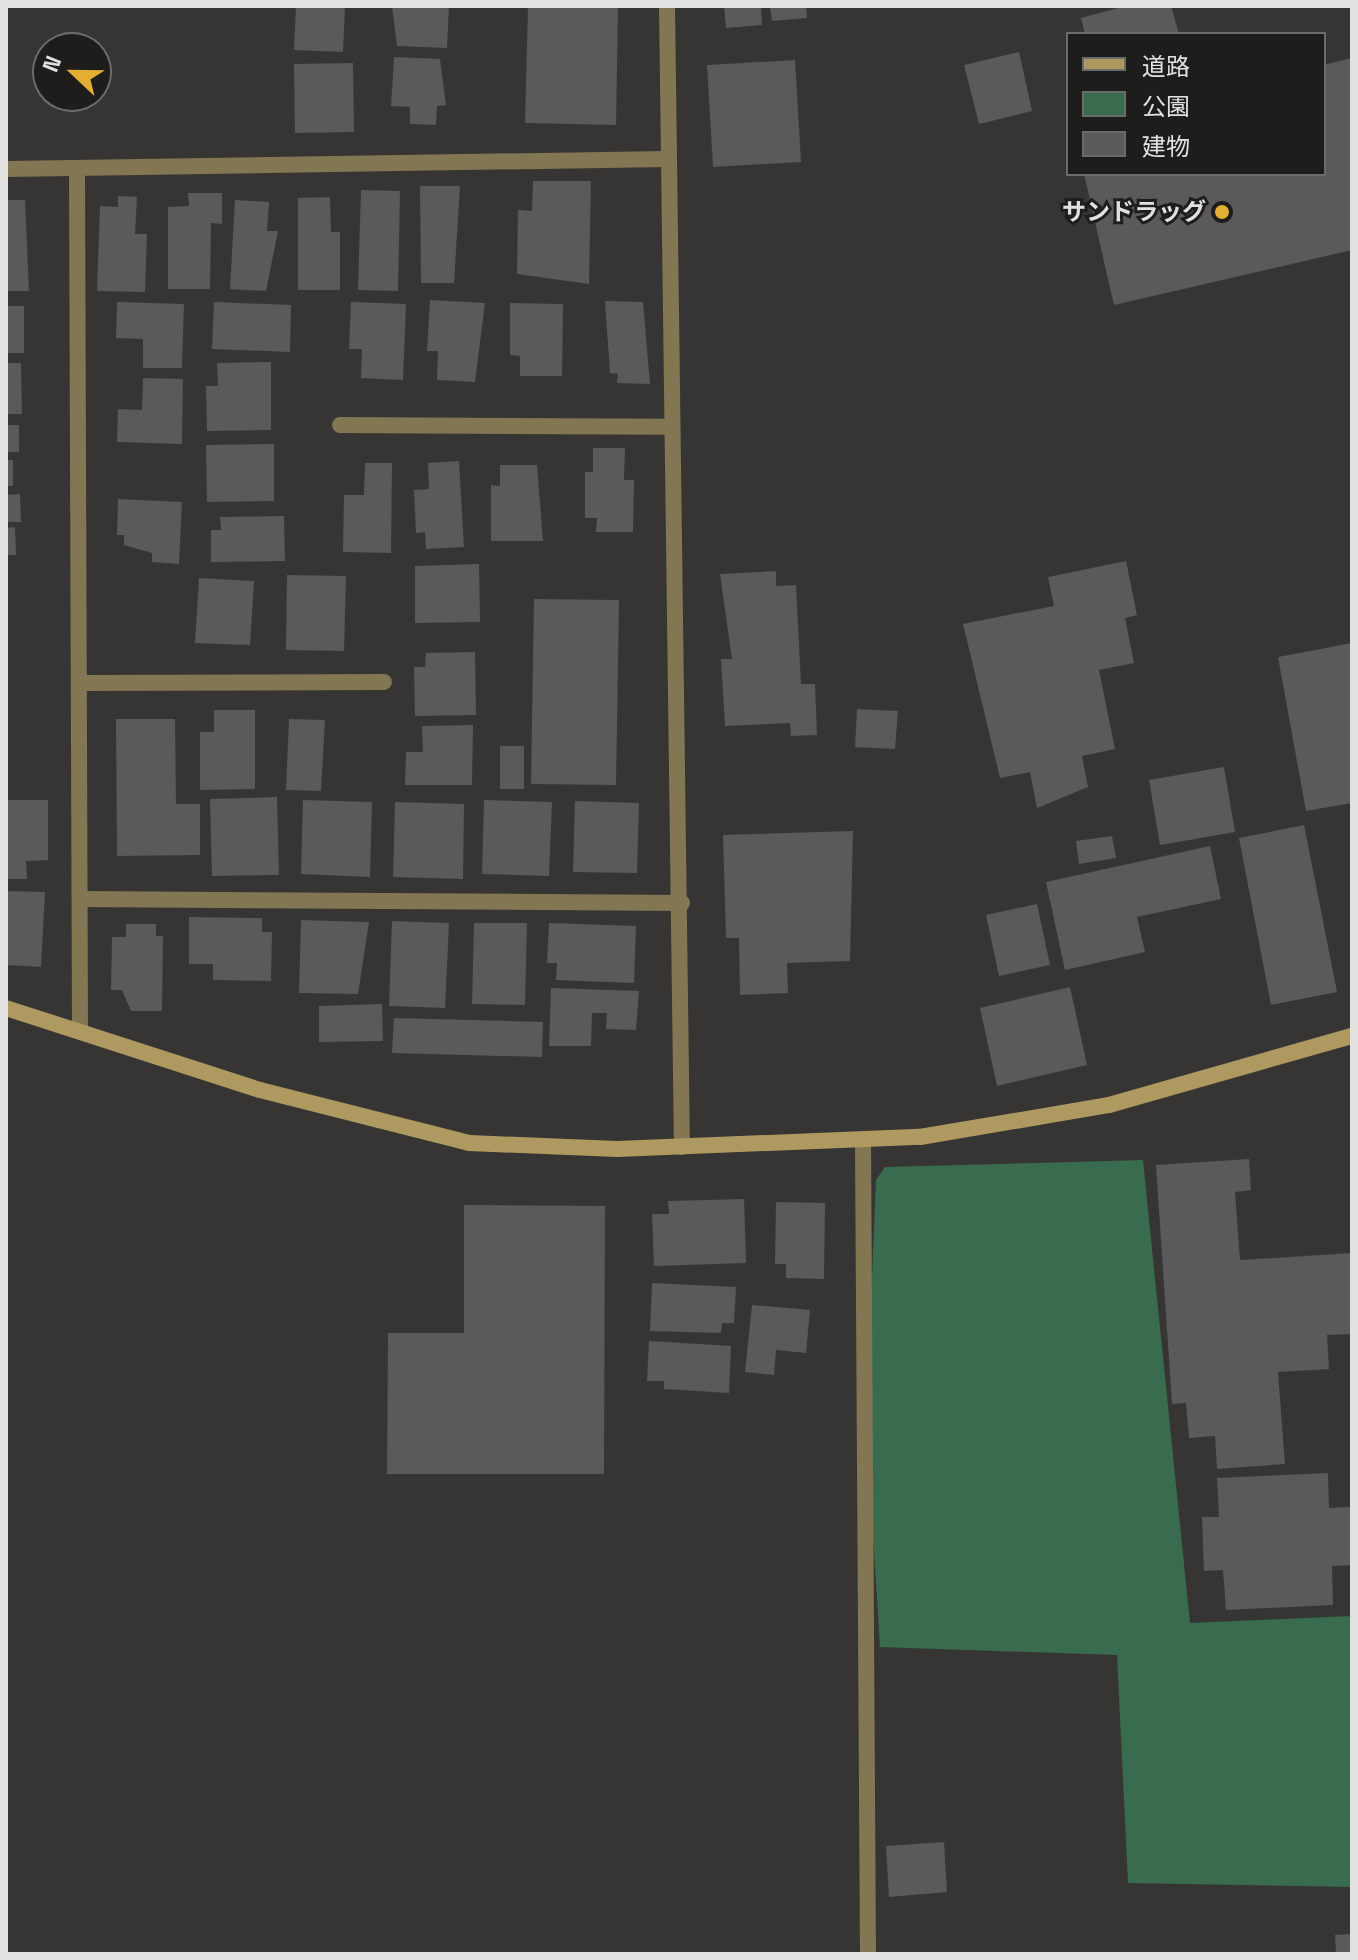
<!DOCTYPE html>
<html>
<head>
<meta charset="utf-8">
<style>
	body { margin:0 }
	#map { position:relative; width:1358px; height:1960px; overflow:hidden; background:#373533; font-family:"Space Grotesk","Noto Sans JP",sans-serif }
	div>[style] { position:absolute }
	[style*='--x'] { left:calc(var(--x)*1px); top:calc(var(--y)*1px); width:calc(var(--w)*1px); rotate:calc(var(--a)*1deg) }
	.green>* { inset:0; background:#396b4e }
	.building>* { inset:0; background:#5a595c }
	.lane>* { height:16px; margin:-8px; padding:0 8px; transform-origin:8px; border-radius:8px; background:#827653 }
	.street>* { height:16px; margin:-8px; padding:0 8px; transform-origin:8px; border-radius:8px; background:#827653 }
	.secondary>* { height:16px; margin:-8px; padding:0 8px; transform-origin:8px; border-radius:8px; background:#ae9a60 }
	.dots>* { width:22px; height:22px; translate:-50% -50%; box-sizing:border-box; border:4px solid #1e1d1c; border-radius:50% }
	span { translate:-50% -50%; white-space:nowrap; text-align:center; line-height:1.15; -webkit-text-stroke:6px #1e1d1c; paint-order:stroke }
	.poi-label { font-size:24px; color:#e2e1e0; font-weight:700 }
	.right { translate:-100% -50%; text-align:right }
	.frame { position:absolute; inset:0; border:8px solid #e2e1e0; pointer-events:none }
	.legend { position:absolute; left:1066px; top:32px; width:260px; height:144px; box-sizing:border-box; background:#1e1d1c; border:2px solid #6c6b6a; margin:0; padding:10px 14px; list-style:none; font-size:24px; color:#e2e1e0 }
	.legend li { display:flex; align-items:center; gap:16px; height:40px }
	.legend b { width:40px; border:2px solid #6c6b6a }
	.north { position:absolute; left:32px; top:32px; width:80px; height:80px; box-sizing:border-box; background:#1e1d1c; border:2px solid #6c6b6a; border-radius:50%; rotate:292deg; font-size:22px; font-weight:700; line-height:32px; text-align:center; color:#e2e1e0 }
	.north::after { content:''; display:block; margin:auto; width:28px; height:36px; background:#e3ae34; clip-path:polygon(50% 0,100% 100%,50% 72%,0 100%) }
</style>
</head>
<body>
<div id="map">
	<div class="green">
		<i style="clip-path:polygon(1143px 1160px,1190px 1623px,1352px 1616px,1352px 1887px,1128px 1883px,1117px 1655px,880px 1647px,866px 1424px,876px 1180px,885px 1167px)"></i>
	</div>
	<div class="building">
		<i style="clip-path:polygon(296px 6px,345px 6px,343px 52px,294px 50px)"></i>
		<i style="clip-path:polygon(392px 6px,449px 6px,447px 48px,397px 46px)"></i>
		<i style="clip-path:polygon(528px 6px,618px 6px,616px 125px,525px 123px)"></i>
		<i style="clip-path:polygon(724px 6px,761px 6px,762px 25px,726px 28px)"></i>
		<i style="clip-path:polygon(770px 6px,806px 6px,807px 18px,772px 21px)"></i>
		<i style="clip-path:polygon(1125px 6px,1171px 6px,1179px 34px,1085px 34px,1081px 18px)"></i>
		<i style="clip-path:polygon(1019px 52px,1032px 111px,979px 124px,964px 65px)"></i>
		<i style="clip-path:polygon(394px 57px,440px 59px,446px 105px,437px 106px,436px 125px,410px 124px,410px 107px,391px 106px)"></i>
		<i style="clip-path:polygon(1351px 58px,1352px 250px,1114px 305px,1084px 174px,1324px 174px,1324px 65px)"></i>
		<i style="clip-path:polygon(795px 60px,801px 162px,713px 167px,707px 65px)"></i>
		<i style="clip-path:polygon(353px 63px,354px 132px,295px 133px,294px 64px)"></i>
		<i style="clip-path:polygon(533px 181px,591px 181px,589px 284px,517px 274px,518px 210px,532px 211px)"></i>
		<i style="clip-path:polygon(420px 186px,460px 186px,454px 283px,421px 283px)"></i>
		<i style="clip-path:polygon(361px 190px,400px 191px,398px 291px,358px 290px)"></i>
		<i style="clip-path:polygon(188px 193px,222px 193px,222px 224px,211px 223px,210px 289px,168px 289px,168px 207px,189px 206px)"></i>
		<i style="clip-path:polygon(118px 196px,137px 197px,135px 234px,147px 234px,145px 292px,97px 291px,100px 206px,118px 207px)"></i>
		<i style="clip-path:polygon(330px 197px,331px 232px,340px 232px,340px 290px,298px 290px,298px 198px)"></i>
		<i style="clip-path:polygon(6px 200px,25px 200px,29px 291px,6px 291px)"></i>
		<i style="clip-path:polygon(235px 200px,269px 202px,267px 231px,278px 231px,266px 291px,230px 289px)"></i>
		<i style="clip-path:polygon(430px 300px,485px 303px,475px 382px,437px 380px,438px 351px,427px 351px)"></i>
		<i style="clip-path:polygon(605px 301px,643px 302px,650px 384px,617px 383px,618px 374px,610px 373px)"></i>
		<i style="clip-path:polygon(117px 302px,184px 304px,182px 368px,143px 368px,143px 339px,116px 338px)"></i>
		<i style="clip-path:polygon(214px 302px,291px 305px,290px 352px,212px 349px)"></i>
		<i style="clip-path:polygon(351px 302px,406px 304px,403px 380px,361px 378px,362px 349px,349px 349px)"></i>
		<i style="clip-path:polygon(510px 303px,563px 304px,562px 376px,520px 376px,520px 356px,510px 355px)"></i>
		<i style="clip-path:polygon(6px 306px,24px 306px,24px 353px,6px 353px)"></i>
		<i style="clip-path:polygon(271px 362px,271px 430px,207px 431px,206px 386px,218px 386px,217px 363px)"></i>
		<i style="clip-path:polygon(6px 363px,21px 363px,22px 414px,6px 414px)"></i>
		<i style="clip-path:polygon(143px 378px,183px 379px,182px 444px,117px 442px,118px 409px,142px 410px)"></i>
		<i style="clip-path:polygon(6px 425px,19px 425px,19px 452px,6px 452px)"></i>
		<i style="clip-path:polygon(274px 444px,274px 501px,207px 502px,206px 445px)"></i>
		<i style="clip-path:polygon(593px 448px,625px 448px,624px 480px,634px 480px,633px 532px,596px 532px,597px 518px,585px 518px,585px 472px,593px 472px)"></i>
		<i style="clip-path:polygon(6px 460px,13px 460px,13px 486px,6px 486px)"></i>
		<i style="clip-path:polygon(459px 461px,464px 547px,426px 549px,425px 532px,416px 533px,414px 490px,429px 489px,428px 463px)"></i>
		<i style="clip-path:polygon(365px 463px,392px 463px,391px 553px,343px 552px,344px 495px,364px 495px)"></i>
		<i style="clip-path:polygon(500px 465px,537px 465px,543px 541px,491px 541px,491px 485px,500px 486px)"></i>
		<i style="clip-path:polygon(20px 494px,21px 522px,6px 522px,6px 495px)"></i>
		<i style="clip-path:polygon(118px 499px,182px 502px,179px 564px,152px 562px,152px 553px,124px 545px,124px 535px,117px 535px)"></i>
		<i style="clip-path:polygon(284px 516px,285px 561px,211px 562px,211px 530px,221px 530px,220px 517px)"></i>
		<i style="clip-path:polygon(15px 527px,16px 555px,6px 555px,6px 528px)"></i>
		<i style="clip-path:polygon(1126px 561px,1137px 615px,1125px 618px,1134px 663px,1099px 670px,1115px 749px,1082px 756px,1088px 787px,1037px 808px,1030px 772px,1000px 778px,963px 624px,1054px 606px,1048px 577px)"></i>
		<i style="clip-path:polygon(479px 564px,480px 622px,415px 623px,415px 566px)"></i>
		<i style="clip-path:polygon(776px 571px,776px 586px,796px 585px,801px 684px,815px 684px,817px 735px,791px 736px,790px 723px,725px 726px,721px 659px,732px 659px,720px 574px)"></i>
		<i style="clip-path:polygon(287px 575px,346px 576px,344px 651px,286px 650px)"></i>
		<i style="clip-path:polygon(199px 578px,254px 581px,250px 645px,195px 643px)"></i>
		<i style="clip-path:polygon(534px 599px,619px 600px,616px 785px,531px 784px)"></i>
		<i style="clip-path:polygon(1352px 643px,1352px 803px,1306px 811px,1278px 657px)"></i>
		<i style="clip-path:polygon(475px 652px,476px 715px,415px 716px,414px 667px,425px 667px,426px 653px)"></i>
		<i style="clip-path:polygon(857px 709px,898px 711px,895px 749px,855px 747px)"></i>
		<i style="clip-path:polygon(214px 710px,255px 710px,255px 789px,200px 790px,200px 732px,214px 732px)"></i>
		<i style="clip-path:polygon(116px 719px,175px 719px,176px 804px,200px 804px,200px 855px,117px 856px)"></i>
		<i style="clip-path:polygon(289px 719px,325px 720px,321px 791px,286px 790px)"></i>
		<i style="clip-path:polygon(473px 725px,472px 785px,405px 785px,406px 752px,423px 752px,422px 726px)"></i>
		<i style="clip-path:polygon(500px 746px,524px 746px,524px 789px,500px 789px)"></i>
		<i style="clip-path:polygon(1224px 767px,1235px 832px,1160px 845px,1149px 780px)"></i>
		<i style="clip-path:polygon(277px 797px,279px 875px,212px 876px,210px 799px)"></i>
		<i style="clip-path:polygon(6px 800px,48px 800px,48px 860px,26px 861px,27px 879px,6px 879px)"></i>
		<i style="clip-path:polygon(303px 800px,372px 802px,370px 877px,301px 874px)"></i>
		<i style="clip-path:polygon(484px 800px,552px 802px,549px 876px,482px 874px)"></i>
		<i style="clip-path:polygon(575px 801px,639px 803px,637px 873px,573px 872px)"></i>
		<i style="clip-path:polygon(395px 802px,464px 804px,463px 879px,393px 877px)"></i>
		<i style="clip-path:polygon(1304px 825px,1337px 992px,1271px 1005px,1239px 838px)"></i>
		<i style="clip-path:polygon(853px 831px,850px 961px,787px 963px,788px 993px,740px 995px,739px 938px,726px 938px,723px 835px)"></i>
		<i style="clip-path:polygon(1112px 836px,1116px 858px,1079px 864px,1076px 841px)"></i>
		<i style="clip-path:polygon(1210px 846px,1221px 899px,1137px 917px,1145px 952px,1065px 970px,1046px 882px)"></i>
		<i style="clip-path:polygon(6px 891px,45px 892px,41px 967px,6px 965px)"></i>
		<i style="clip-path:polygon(1037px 904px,1050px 965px,999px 976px,986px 915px)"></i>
		<i style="clip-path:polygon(189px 917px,262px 918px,262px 932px,272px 932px,271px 981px,213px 980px,213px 964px,189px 964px)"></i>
		<i style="clip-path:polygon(301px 920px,369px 922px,358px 994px,299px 993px)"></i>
		<i style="clip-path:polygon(392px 921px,449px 923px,445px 1008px,389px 1006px)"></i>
		<i style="clip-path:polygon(474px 923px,527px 923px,525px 1005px,472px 1004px)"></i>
		<i style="clip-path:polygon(549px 923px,636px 926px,634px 983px,556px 980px,557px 963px,547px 963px)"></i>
		<i style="clip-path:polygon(126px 924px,156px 924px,156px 936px,163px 936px,162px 1011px,131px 1011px,122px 990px,111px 990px,112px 937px,126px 937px)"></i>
		<i style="clip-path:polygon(1070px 987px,1087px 1065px,997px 1086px,980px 1008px)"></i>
		<i style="clip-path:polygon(551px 988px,639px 991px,636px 1030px,606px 1029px,607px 1013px,592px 1013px,591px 1046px,549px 1046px)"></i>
		<i style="clip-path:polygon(382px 1004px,383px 1041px,319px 1042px,319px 1006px)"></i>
		<i style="clip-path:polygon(394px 1018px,543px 1022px,542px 1057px,392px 1053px)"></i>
		<i style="clip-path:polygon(1249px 1159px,1251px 1190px,1235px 1192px,1240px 1260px,1352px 1253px,1352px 1334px,1327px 1335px,1329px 1369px,1278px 1372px,1285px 1464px,1217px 1469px,1215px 1436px,1189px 1438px,1186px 1403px,1172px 1404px,1156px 1165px)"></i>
		<i style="clip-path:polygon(744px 1199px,746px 1263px,654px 1266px,652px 1214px,669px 1214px,668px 1201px)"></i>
		<i style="clip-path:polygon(776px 1202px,825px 1203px,824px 1279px,786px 1278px,786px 1264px,775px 1264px)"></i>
		<i style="clip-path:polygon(464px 1205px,605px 1206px,604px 1474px,387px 1474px,388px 1333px,464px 1333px)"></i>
		<i style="clip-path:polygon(652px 1283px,736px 1287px,734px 1323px,722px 1323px,721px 1333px,650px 1331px)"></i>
		<i style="clip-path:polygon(752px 1305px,810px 1310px,806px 1353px,776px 1350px,774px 1375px,745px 1372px)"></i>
		<i style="clip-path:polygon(649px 1341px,731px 1346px,729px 1393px,664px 1389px,664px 1381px,647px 1381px)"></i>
		<i style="clip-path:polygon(1328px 1473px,1329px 1508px,1350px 1507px,1352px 1549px,1352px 1565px,1332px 1566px,1333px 1605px,1226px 1610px,1223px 1570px,1204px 1571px,1202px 1517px,1219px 1517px,1217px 1478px)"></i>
		<i style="clip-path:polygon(944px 1842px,947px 1892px,889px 1897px,886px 1846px)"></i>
		<i style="clip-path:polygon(1352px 1934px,1352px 1954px,1336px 1954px,1335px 1935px)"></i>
	</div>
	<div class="lane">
		<i style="--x:863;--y:1139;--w:815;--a:89.65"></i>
	</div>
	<div class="street">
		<i style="--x:667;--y:6;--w:1141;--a:89.25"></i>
		<i style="--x:77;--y:168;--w:862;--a:89.8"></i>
		<i style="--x:6;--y:169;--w:662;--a:-0.87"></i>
		<i style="--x:340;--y:425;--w:332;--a:0.3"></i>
		<i style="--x:80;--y:683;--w:304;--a:-0.2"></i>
		<i style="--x:82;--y:899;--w:600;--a:0.38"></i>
	</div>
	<div class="secondary">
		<i style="--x:6;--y:1008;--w:267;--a:17.9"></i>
		<i style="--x:260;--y:1090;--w:216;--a:14.2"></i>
		<i style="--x:469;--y:1143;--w:148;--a:2.3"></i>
		<i style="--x:617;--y:1149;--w:303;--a:-2.3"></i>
		<i style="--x:920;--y:1137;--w:192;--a:-9.6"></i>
		<i style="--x:1109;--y:1105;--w:253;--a:-15.9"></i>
	</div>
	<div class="dots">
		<i style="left:1222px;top:212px;background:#e3ae34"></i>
	</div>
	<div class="poi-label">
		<span class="right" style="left:1206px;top:212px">サンドラッグ</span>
	</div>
	<div class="frame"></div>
	<ul class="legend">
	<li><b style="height:10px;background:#ae9a60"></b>道路</li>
	<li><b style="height:22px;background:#396b4e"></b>公園</li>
	<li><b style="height:22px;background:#5a595c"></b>建物</li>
	</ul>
	<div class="north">N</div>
</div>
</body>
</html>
